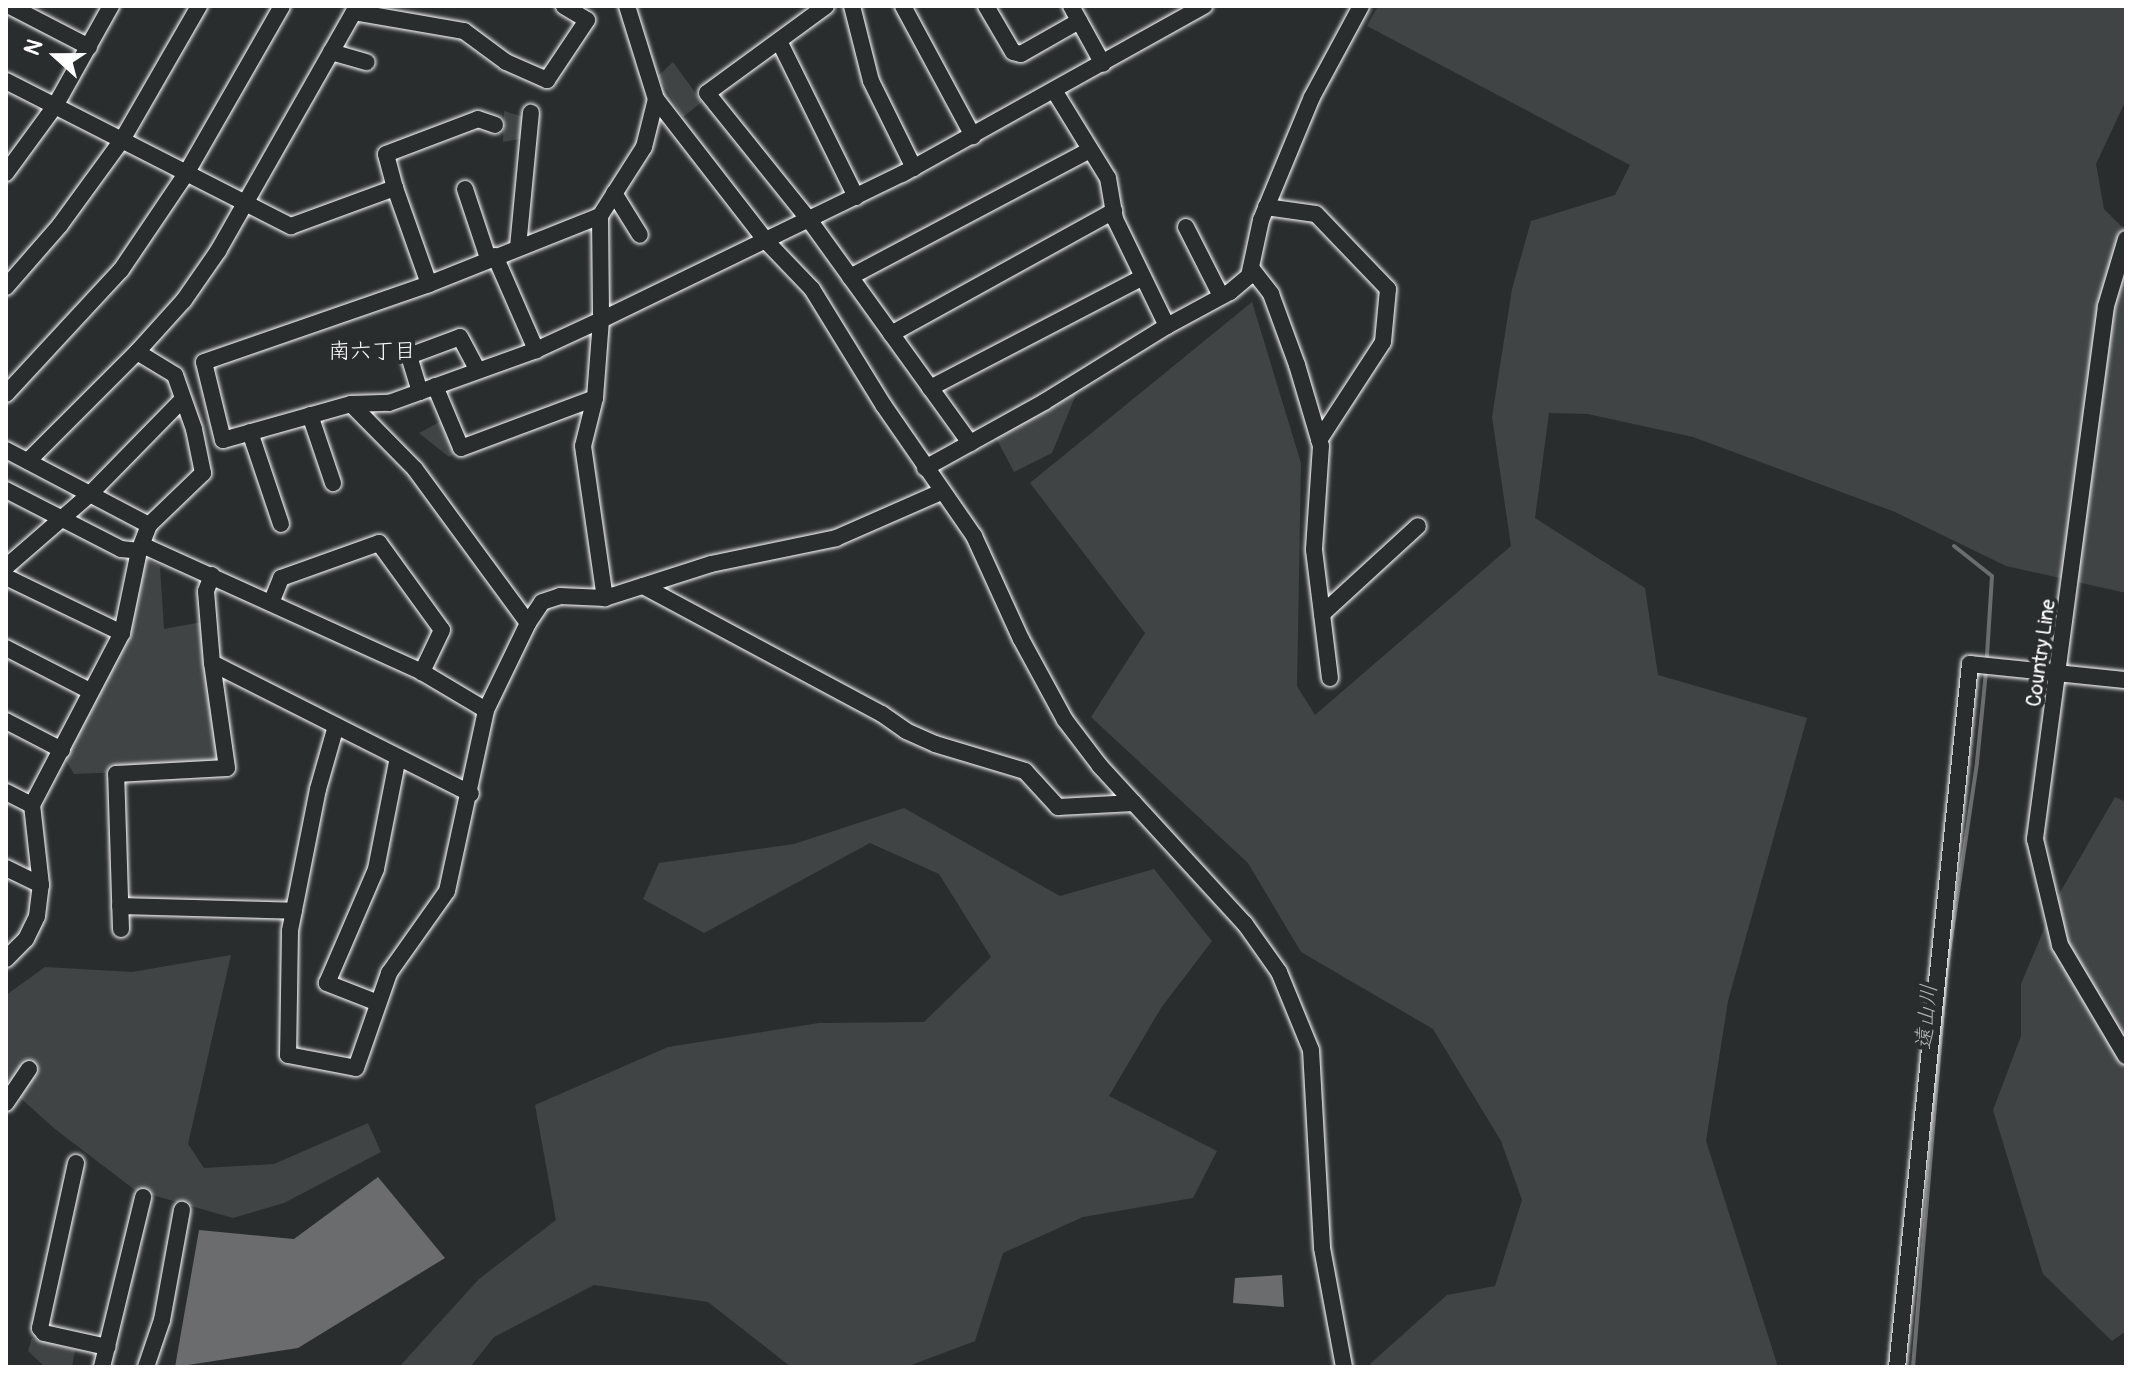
<!DOCTYPE html>
<html>
<head>
<meta charset="utf-8">
<style>
	body { margin:0 }
	#map { position:relative; width:2132px; height:1373px; overflow:hidden; background:#2a2d2e; font-family:Pangolin,"Klee One",sans-serif }
	div>[style] { position:absolute }
	[style*='--x'] { left:calc(var(--x)*1px); top:calc(var(--y)*1px); width:calc(var(--w)*1px); rotate:calc(var(--a)*1deg) }
	.green>* { inset:0; background:#414445 }
	.water>* { inset:0; background:#6a6c6d }
	.stream>* { height:4px; margin:-2px; padding:0 2px; transform-origin:2px; border-radius:2px; background:#6a6c6d }
	.roads { filter:drop-shadow(0 0 2px #fff) drop-shadow(0 0 2px #fff) }
	.minor>* { height:16px; margin:-8px; padding:0 8px; transform-origin:8px; border-radius:8px; background:#2a2d2e }
	span { translate:-50% -50%; white-space:nowrap; text-align:center; line-height:1.15; -webkit-text-stroke:8px #2a2d2e; paint-order:stroke }
	.street-label { font-size:20px; color:#fff }
	.neighbourhood-label { font-size:22px; color:#fff }
	.water-label { font-size:22px; color:#b4b6b6; font-style:italic }
	.frame { position:absolute; inset:0; border:8px solid #fff; pointer-events:none }
	.north { position:absolute; left:16px; top:16px; width:80px; height:80px; -webkit-text-stroke:6px #2a2d2e; paint-order:stroke; rotate:291deg; font-size:22px; font-weight:700; line-height:32px; text-align:center; color:#fff }
	.north::after { content:''; display:block; margin:auto; width:28px; height:36px; background:#fff; clip-path:polygon(50% 0,100% 100%,50% 72%,0 100%) }
</style>
</head>
<body>
<div id="map">
	<div class="green">
		<i style="clip-path:polygon(1378px 6px,2126px 6px,2126px 100px,2096px 164px,2104px 209px,2126px 231px,2126px 593px,2006px 566px,1895px 512px,1693px 437px,1588px 414px,1549px 413px,1535px 518px,1645px 588px,1658px 675px,1807px 718px,1728px 1001px,1706px 1141px,1778px 1367px,1372px 1367px,1370px 1364px,1447px 1295px,1495px 1286px,1522px 1200px,1501px 1141px,1433px 1029px,1301px 952px,1248px 863px,1091px 717px,1145px 633px,1030px 483px,1252px 302px,1301px 463px,1297px 686px,1315px 715px,1511px 546px,1492px 417px,1512px 289px,1531px 221px,1615px 195px,1630px 165px,1367px 26px)"></i>
		<i style="clip-path:polygon(673px 62px,702px 102px,683px 117px,658px 76px)"></i>
		<i style="clip-path:polygon(504px 111px,524px 117px,524px 138px,503px 142px)"></i>
		<i style="clip-path:polygon(1079px 387px,1052px 453px,1014px 472px,995px 436px)"></i>
		<i style="clip-path:polygon(443px 420px,456px 453px,449px 457px,419px 433px)"></i>
		<i style="clip-path:polygon(142px 556px,160px 567px,164px 629px,202px 622px,222px 768px,74px 774px,65px 759px)"></i>
		<i style="clip-path:polygon(2115px 797px,2126px 802px,2126px 1331px,2112px 1341px,2043px 1274px,1993px 1110px,2021px 1036px,2021px 984px,2058px 896px)"></i>
		<i style="clip-path:polygon(904px 808px,1060px 896px,1154px 869px,1212px 941px,1161px 1008px,1109px 1096px,1217px 1151px,1193px 1198px,1083px 1217px,1003px 1253px,975px 1341px,906px 1367px,791px 1367px,708px 1302px,594px 1285px,494px 1337px,470px 1367px,399px 1367px,479px 1279px,556px 1220px,535px 1105px,668px 1047px,819px 1023px,924px 1022px,991px 957px,939px 874px,870px 843px,704px 933px,643px 899px,659px 863px,794px 844px)"></i>
		<i style="clip-path:polygon(231px 955px,188px 1144px,204px 1168px,274px 1164px,368px 1123px,381px 1152px,284px 1203px,233px 1218px,135px 1190px,55px 1129px,6px 1085px,6px 995px,45px 967px,132px 972px)"></i>
		<i style="clip-path:polygon(32px 1338px,75px 1350px,72px 1367px,45px 1367px,28px 1351px)"></i>
	</div>
	<div class="water">
		<i style="clip-path:polygon(378px 1177px,445px 1258px,298px 1348px,175px 1367px,199px 1230px,294px 1239px)"></i>
		<i style="clip-path:polygon(1282px 1275px,1284px 1307px,1233px 1303px,1235px 1278px)"></i>
	</div>
	<div class="stream">
		<i style="--x:1954;--y:546;--w:48;--a:38.3"></i>
		<i style="--x:1992;--y:576;--w:80;--a:93.6"></i>
		<i style="--x:1913;--y:1367;--w:395;--a:-85.2"></i>
		<i style="--x:1946;--y:973;--w:213;--a:-81.6"></i>
		<i style="--x:1977;--y:762;--w:90;--a:-84.3"></i>
	</div>
	<div class="roads">
		<div class="minor">
			<i style="--x:10;--y:6;--w:89;--a:27.4"></i>
			<i style="--x:627;--y:6;--w:97;--a:72.7"></i>
			<i style="--x:656;--y:99;--w:181;--a:52.2"></i>
			<i style="--x:767;--y:242;--w:65;--a:46.2"></i>
			<i style="--x:812;--y:289;--w:137;--a:58.4"></i>
			<i style="--x:884;--y:406;--w:158;--a:55.3"></i>
			<i style="--x:974;--y:536;--w:113;--a:65.5"></i>
			<i style="--x:1021;--y:639;--w:92;--a:61.5"></i>
			<i style="--x:1065;--y:720;--w:58;--a:52.7"></i>
			<i style="--x:1100;--y:766;--w:214;--a:47.5"></i>
			<i style="--x:1245;--y:924;--w:59;--a:54.7"></i>
			<i style="--x:1279;--y:972;--w:84;--a:67.7"></i>
			<i style="--x:1311;--y:1050;--w:198;--a:86.8"></i>
			<i style="--x:1322;--y:1248;--w:121;--a:79.5"></i>
			<i style="--x:826;--y:6;--w:147;--a:143.8"></i>
			<i style="--x:707;--y:93;--w:164;--a:51.2"></i>
			<i style="--x:810;--y:221;--w:274;--a:54.2"></i>
			<i style="--x:852;--y:6;--w:77;--a:75.8"></i>
			<i style="--x:871;--y:81;--w:97;--a:63.7"></i>
			<i style="--x:903;--y:6;--w:148;--a:61.7"></i>
			<i style="--x:986;--y:6;--w:53;--a:59.6"></i>
			<i style="--x:1013;--y:52;--w:8;--a:14"></i>
			<i style="--x:1021;--y:54;--w:67;--a:-29.6"></i>
			<i style="--x:1071;--y:6;--w:66;--a:61.1"></i>
			<i style="--x:779;--y:41;--w:174;--a:63.7"></i>
			<i style="--x:331;--y:52;--w:37;--a:16"></i>
			<i style="--x:6;--y:81;--w:320;--a:27"></i>
			<i style="--x:291;--y:226;--w:111;--a:-20.1"></i>
			<i style="--x:395;--y:188;--w:35;--a:-105"></i>
			<i style="--x:386;--y:154;--w:98;--a:-20.8"></i>
			<i style="--x:478;--y:119;--w:18;--a:19"></i>
			<i style="--x:1055;--y:92;--w:101;--a:58.4"></i>
			<i style="--x:1108;--y:178;--w:42;--a:80.3"></i>
			<i style="--x:1115;--y:219;--w:119;--a:64.1"></i>
			<i style="--x:6;--y:173;--w:83;--a:-53.8"></i>
			<i style="--x:55;--y:106;--w:115;--a:-60.8"></i>
			<i style="--x:395;--y:188;--w:102;--a:70.5"></i>
			<i style="--x:465;--y:189;--w:73;--a:71.6"></i>
			<i style="--x:614;--y:193;--w:49;--a:58.2"></i>
			<i style="--x:1266;--y:207;--w:50;--a:8"></i>
			<i style="--x:1316;--y:214;--w:104;--a:46.2"></i>
			<i style="--x:1388;--y:289;--w:53;--a:95.4"></i>
			<i style="--x:1383;--y:342;--w:117;--a:123.1"></i>
			<i style="--x:600;--y:216;--w:104;--a:89.4"></i>
			<i style="--x:601;--y:320;--w:78;--a:94.4"></i>
			<i style="--x:595;--y:398;--w:49;--a:104"></i>
			<i style="--x:583;--y:446;--w:154;--a:81.8"></i>
			<i style="--x:1186;--y:227;--w:77;--a:63.1"></i>
			<i style="--x:2126;--y:239;--w:70;--a:106.6"></i>
			<i style="--x:2106;--y:306;--w:538;--a:97.59"></i>
			<i style="--x:2035;--y:839;--w:109;--a:76.7"></i>
			<i style="--x:2060;--y:945;--w:129;--a:59.3"></i>
			<i style="--x:518;--y:247;--w:135;--a:-84.5"></i>
			<i style="--x:495;--y:256;--w:103;--a:66.4"></i>
			<i style="--x:1251;--y:268;--w:33;--a:52"></i>
			<i style="--x:1271;--y:294;--w:76;--a:69.9"></i>
			<i style="--x:1297;--y:365;--w:84;--a:73.5"></i>
			<i style="--x:1321;--y:446;--w:104;--a:93.9"></i>
			<i style="--x:1314;--y:550;--w:129;--a:82.9"></i>
			<i style="--x:850;--y:277;--w:269;--a:-27.9"></i>
			<i style="--x:6;--y:287;--w:82;--a:-48.9"></i>
			<i style="--x:60;--y:225;--w:105;--a:-53.9"></i>
			<i style="--x:122;--y:140;--w:155;--a:-60.1"></i>
			<i style="--x:891;--y:334;--w:255;--a:-28.9"></i>
			<i style="--x:435;--y:386;--w:67;--a:67.2"></i>
			<i style="--x:461;--y:448;--w:143;--a:-20.5"></i>
			<i style="--x:930;--y:388;--w:240;--a:-27.5"></i>
			<i style="--x:420;--y:392;--w:38;--a:-107"></i>
			<i style="--x:409;--y:356;--w:54;--a:-20.4"></i>
			<i style="--x:460;--y:337;--w:38;--a:62"></i>
			<i style="--x:6;--y:394;--w:169;--a:-47.2"></i>
			<i style="--x:121;--y:270;--w:118;--a:-56"></i>
			<i style="--x:187;--y:172;--w:191;--a:-60.2"></i>
			<i style="--x:351;--y:404;--w:38;--a:-2"></i>
			<i style="--x:389;--y:403;--w:156;--a:-19.8"></i>
			<i style="--x:536;--y:350;--w:72;--a:-24.8"></i>
			<i style="--x:601;--y:320;--w:335;--a:-25.9"></i>
			<i style="--x:902;--y:174;--w:346;--a:-29.1"></i>
			<i style="--x:310;--y:415;--w:72;--a:71.3"></i>
			<i style="--x:250;--y:432;--w:97;--a:71.4"></i>
			<i style="--x:6;--y:450;--w:161;--a:27.7"></i>
			<i style="--x:28;--y:461;--w:154;--a:-45"></i>
			<i style="--x:925;--y:468;--w:136;--a:-29"></i>
			<i style="--x:1044;--y:402;--w:145;--a:-31.7"></i>
			<i style="--x:1167;--y:326;--w:72;--a:-28.4"></i>
			<i style="--x:1230;--y:292;--w:25;--a:-40"></i>
			<i style="--x:1249;--y:276;--w:57;--a:-77.9"></i>
			<i style="--x:1261;--y:220;--w:133;--a:-67.5"></i>
			<i style="--x:1312;--y:97;--w:103;--a:-61.7"></i>
			<i style="--x:6;--y:490;--w:129;--a:27.2"></i>
			<i style="--x:121;--y:549;--w:18;--a:6"></i>
			<i style="--x:139;--y:551;--w:28;--a:-69"></i>
			<i style="--x:149;--y:525;--w:75;--a:-43.9"></i>
			<i style="--x:203;--y:473;--w:45;--a:-101.6"></i>
			<i style="--x:194;--y:429;--w:57;--a:-109.4"></i>
			<i style="--x:175;--y:375;--w:44;--a:-148.8"></i>
			<i style="--x:137;--y:352;--w:70;--a:-47.9"></i>
			<i style="--x:184;--y:300;--w:60;--a:-55.2"></i>
			<i style="--x:218;--y:251;--w:275;--a:-60.4"></i>
			<i style="--x:354;--y:12;--w:112;--a:9.8"></i>
			<i style="--x:464;--y:31;--w:52;--a:36.4"></i>
			<i style="--x:506;--y:62;--w:45;--a:23.7"></i>
			<i style="--x:547;--y:80;--w:72;--a:-56.3"></i>
			<i style="--x:587;--y:20;--w:27;--a:-149"></i>
			<i style="--x:142;--y:545;--w:307;--a:24.4"></i>
			<i style="--x:422;--y:672;--w:74;--a:30.7"></i>
			<i style="--x:6;--y:567;--w:111;--a:-41"></i>
			<i style="--x:90;--y:494;--w:132;--a:-45.6"></i>
			<i style="--x:6;--y:577;--w:129;--a:25.8"></i>
			<i style="--x:643;--y:586;--w:271;--a:28.2"></i>
			<i style="--x:882;--y:714;--w:29;--a:35"></i>
			<i style="--x:906;--y:731;--w:32;--a:24"></i>
			<i style="--x:935;--y:744;--w:94;--a:16.7"></i>
			<i style="--x:1025;--y:771;--w:49;--a:47.5"></i>
			<i style="--x:1058;--y:807;--w:76;--a:-3"></i>
			<i style="--x:271;--y:603;--w:27;--a:-68"></i>
			<i style="--x:281;--y:578;--w:104;--a:-19.7"></i>
			<i style="--x:379;--y:543;--w:107;--a:54.1"></i>
			<i style="--x:442;--y:630;--w:47;--a:115.5"></i>
			<i style="--x:1322;--y:614;--w:130;--a:-42.5"></i>
			<i style="--x:528;--y:623;--w:191;--a:-126.3"></i>
			<i style="--x:415;--y:469;--w:91;--a:-134.6"></i>
			<i style="--x:351;--y:404;--w:133;--a:164.3"></i>
			<i style="--x:223;--y:440;--w:80;--a:-103.7"></i>
			<i style="--x:204;--y:362;--w:238;--a:-19.1"></i>
			<i style="--x:429;--y:284;--w:184;--a:-21.7"></i>
			<i style="--x:600;--y:216;--w:82;--a:-57.5"></i>
			<i style="--x:644;--y:147;--w:49;--a:-76"></i>
			<i style="--x:6;--y:648;--w:94;--a:27.1"></i>
			<i style="--x:212;--y:663;--w:290;--a:26.8"></i>
			<i style="--x:6;--y:721;--w:63;--a:27.4"></i>
			<i style="--x:336;--y:726;--w:66;--a:105.9"></i>
			<i style="--x:318;--y:789;--w:145;--a:101.2"></i>
			<i style="--x:290;--y:931;--w:124;--a:90.9"></i>
			<i style="--x:288;--y:1055;--w:69;--a:10.8"></i>
			<i style="--x:356;--y:1068;--w:101;--a:-70.8"></i>
			<i style="--x:389;--y:973;--w:100;--a:-54.7"></i>
			<i style="--x:447;--y:891;--w:185;--a:-77.8"></i>
			<i style="--x:486;--y:710;--w:97;--a:-64.2"></i>
			<i style="--x:528;--y:623;--w:25;--a:-56"></i>
			<i style="--x:542;--y:602;--w:19;--a:-18"></i>
			<i style="--x:560;--y:596;--w:45;--a:2.5"></i>
			<i style="--x:605;--y:598;--w:111;--a:-17.8"></i>
			<i style="--x:711;--y:564;--w:128;--a:-11.7"></i>
			<i style="--x:836;--y:538;--w:115;--a:-23.7"></i>
			<i style="--x:6;--y:792;--w:29;--a:27"></i>
			<i style="--x:6;--y:868;--w:39;--a:26"></i>
			<i style="--x:120;--y:906;--w:174;--a:1.6"></i>
			<i style="--x:121;--y:929;--w:155;--a:-91.8"></i>
			<i style="--x:116;--y:774;--w:111;--a:-3.1"></i>
			<i style="--x:227;--y:768;--w:106;--a:-98.1"></i>
			<i style="--x:212;--y:663;--w:72;--a:-94.8"></i>
			<i style="--x:206;--y:591;--w:17;--a:-69"></i>
			<i style="--x:6;--y:959;--w:28;--a:-45"></i>
			<i style="--x:26;--y:939;--w:25;--a:-64"></i>
			<i style="--x:37;--y:916;--w:31;--a:-83"></i>
			<i style="--x:41;--y:885;--w:81;--a:-96.4"></i>
			<i style="--x:32;--y:805;--w:194;--a:-62.4"></i>
			<i style="--x:122;--y:633;--w:84;--a:-78.3"></i>
			<i style="--x:378;--y:1003;--w:55;--a:-158.6"></i>
			<i style="--x:327;--y:983;--w:124;--a:-66.7"></i>
			<i style="--x:376;--y:869;--w:114;--a:-78.9"></i>
			<i style="--x:6;--y:1103;--w:41;--a:-55.9"></i>
			<i style="--x:76;--y:1163;--w:169;--a:102.3"></i>
			<i style="--x:40;--y:1328;--w:6;--a:51"></i>
			<i style="--x:44;--y:1333;--w:65;--a:12.5"></i>
			<i style="--x:102;--y:1367;--w:175;--a:-76.4"></i>
			<i style="--x:146;--y:1367;--w:50;--a:-71.2"></i>
			<i style="--x:162;--y:1320;--w:112;--a:-79.7"></i>
			<i style="--x:1897;--y:1367;--w:707;--a:-84.07"></i>
			<i style="--x:1970;--y:664;--w:157;--a:5.9"></i>
		</div>
	</div>
	<div class="street-label">
		<span style="left:2041px;top:653px;rotate:-82deg">Country Line</span>
	</div>
	<div class="neighbourhood-label">
		<span style="left:372px;top:352px">南六丁目</span>
	</div>
	<div class="water-label">
		<span style="left:1927px;top:1017px;rotate:-85deg">遠山川</span>
	</div>
	<div class="frame"></div>
	<div class="north">N</div>
</div>
</body>
</html>
